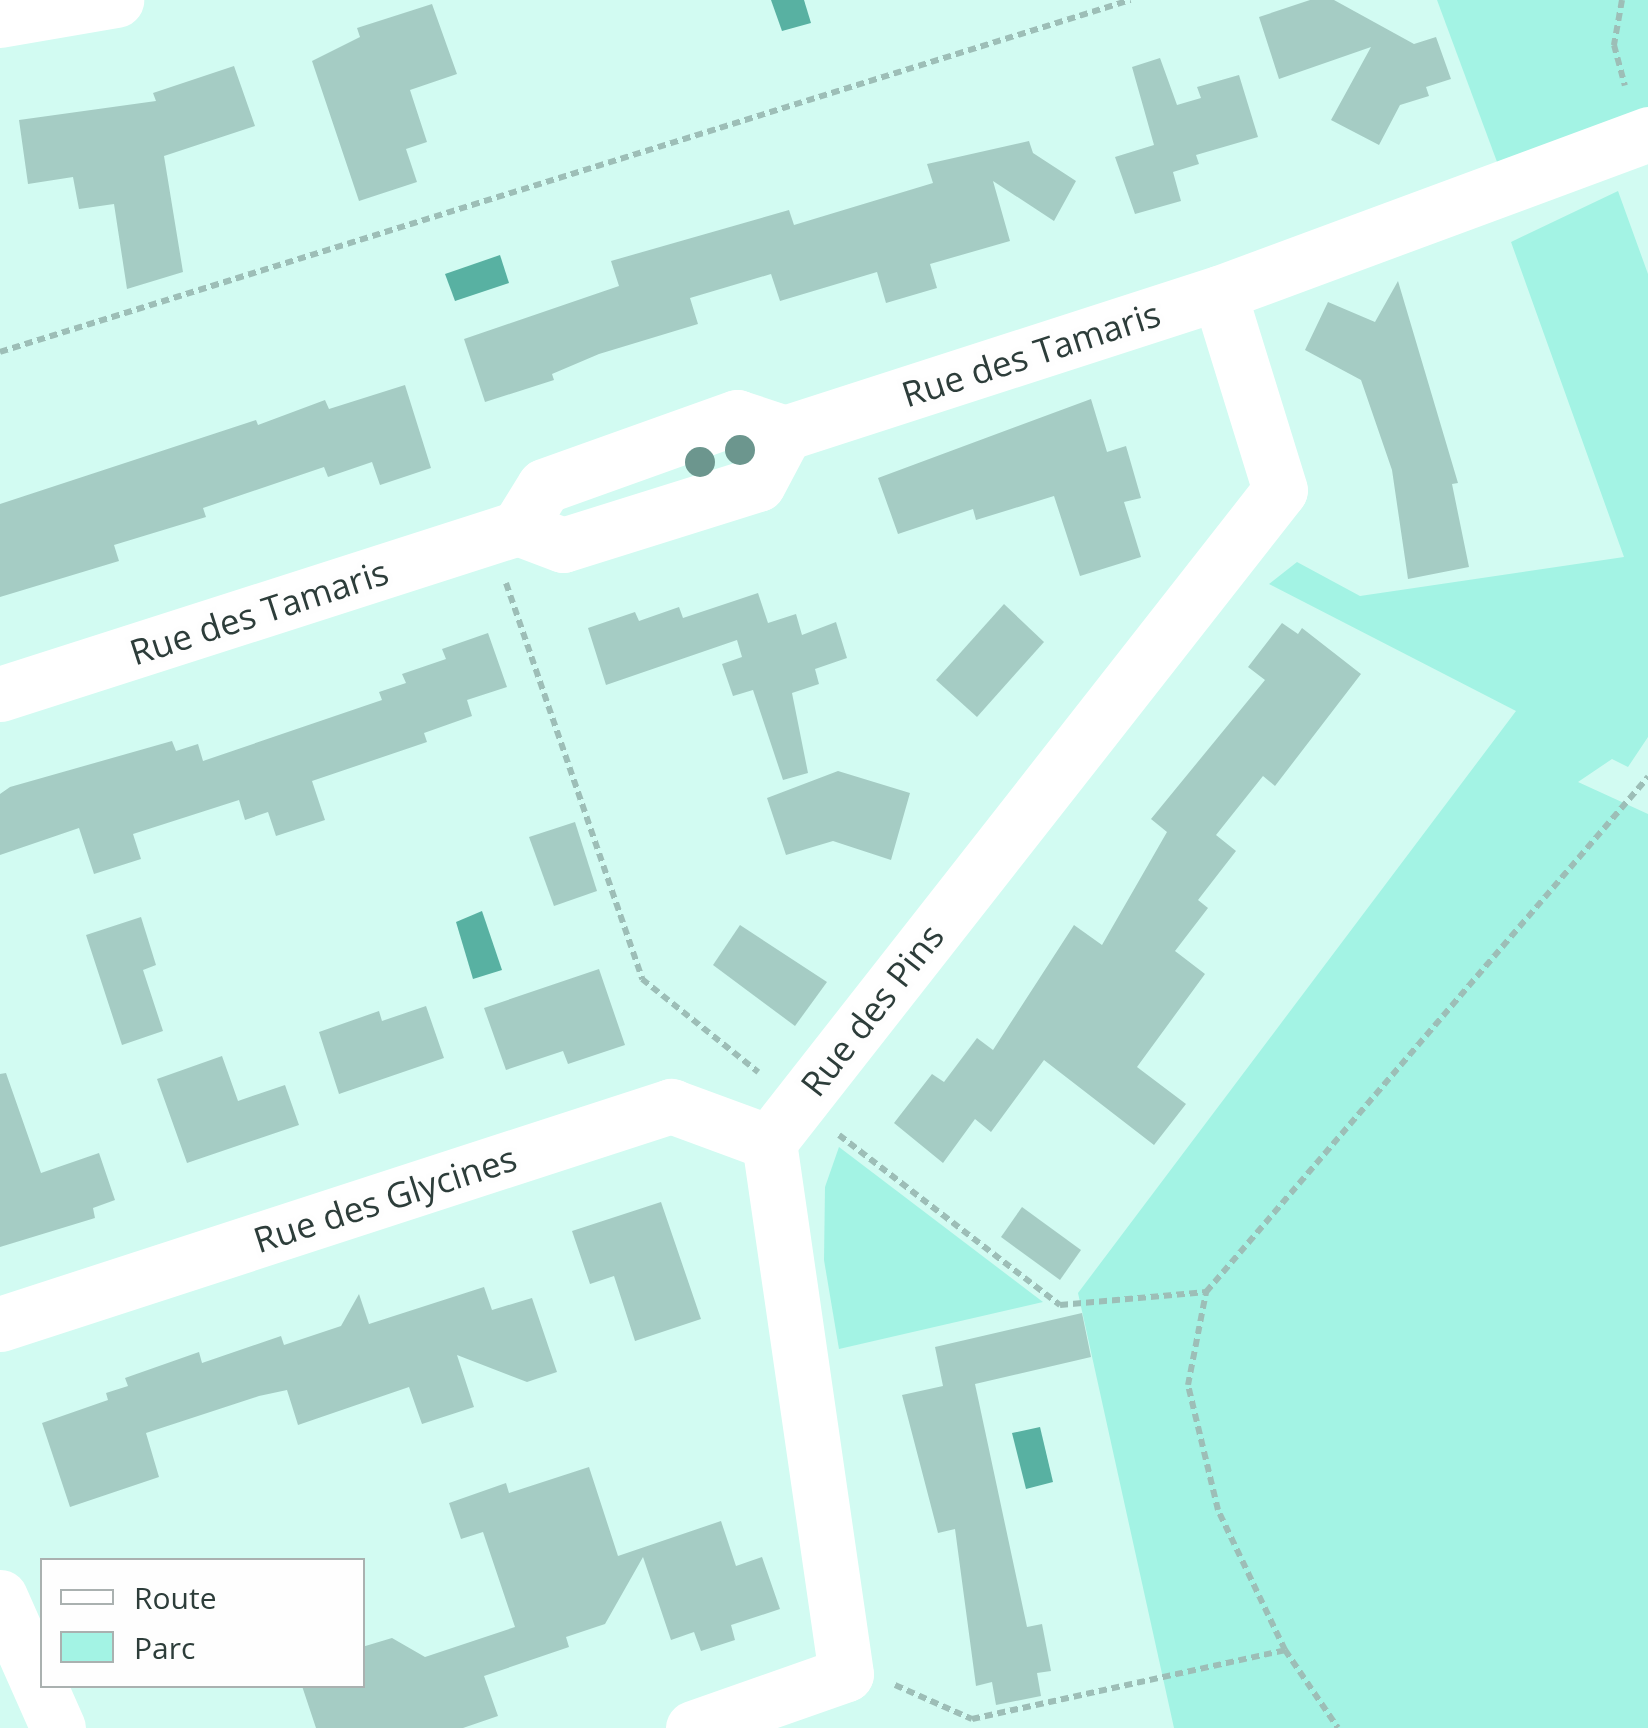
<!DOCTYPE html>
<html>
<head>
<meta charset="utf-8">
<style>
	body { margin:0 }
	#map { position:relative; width:1648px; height:1728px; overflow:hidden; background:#d2fbf2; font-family:"Open Sans",sans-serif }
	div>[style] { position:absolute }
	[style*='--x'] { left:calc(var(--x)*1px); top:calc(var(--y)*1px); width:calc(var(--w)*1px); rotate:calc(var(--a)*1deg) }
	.green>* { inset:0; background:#a3f3e4 }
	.water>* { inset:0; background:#58b1a2 }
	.building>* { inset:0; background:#a5ccc4 }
	.path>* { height:6px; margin-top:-3px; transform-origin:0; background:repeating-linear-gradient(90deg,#9dbeb7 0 8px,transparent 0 13px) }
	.minor>* { height:55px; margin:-27.5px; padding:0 27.5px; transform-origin:27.5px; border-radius:27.5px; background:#fff }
	.trees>* { width:30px; height:30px; margin:-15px; border-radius:50%; background:#6c968e }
	span { translate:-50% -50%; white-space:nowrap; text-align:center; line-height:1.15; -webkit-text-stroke:10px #fefefe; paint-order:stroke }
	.street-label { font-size:35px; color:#2d3d3a }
	.legend { position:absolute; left:40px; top:1558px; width:325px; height:130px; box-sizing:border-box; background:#fefefe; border:2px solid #aab1b0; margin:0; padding:12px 18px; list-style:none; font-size:30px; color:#2d3d3a }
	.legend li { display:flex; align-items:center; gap:20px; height:50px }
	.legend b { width:50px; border:2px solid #aab1b0 }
</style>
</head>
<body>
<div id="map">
	<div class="green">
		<i style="clip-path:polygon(1437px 0,1648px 0,1648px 118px,1500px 170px)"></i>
		<i style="clip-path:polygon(1618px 191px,1648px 274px,1648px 737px,1628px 767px,1612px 759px,1578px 782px,1648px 814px,1648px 1728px,1174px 1728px,1078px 1293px,1516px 711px,1269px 584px,1297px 562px,1360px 596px,1624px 557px,1511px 242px)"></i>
		<i style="clip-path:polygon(839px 1147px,1043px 1302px,839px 1349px,824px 1260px,825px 1187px)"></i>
	</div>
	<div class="water">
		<i style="clip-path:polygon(771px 0,804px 0,811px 23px,782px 31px)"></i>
		<i style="clip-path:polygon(500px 255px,509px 283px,455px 301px,445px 274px)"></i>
		<i style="clip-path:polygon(482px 911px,502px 970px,473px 979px,456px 922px)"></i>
		<i style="clip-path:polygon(1040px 1427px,1053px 1482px,1026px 1489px,1012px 1433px)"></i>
	</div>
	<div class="building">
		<i style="clip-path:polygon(1310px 0,1334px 0,1414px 44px,1436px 37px,1451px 79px,1426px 87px,1429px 96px,1400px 105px,1379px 145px,1331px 120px,1371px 47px,1279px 79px,1259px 17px)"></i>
		<i style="clip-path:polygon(432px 4px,457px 74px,410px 90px,427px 142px,406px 149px,417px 182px,359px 201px,312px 61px,360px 37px,357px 28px)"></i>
		<i style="clip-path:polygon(1160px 58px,1177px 105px,1201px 98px,1197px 87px,1239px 75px,1258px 137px,1196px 155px,1199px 164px,1173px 172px,1181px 201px,1135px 214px,1115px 157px,1154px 145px,1132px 67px)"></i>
		<i style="clip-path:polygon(234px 66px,255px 126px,164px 156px,183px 272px,127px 289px,114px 204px,79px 209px,73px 177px,28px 184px,19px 120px,156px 101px,153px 93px)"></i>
		<i style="clip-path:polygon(1029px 141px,1033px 153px,1076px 181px,1054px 221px,993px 181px,1010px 241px,930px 264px,937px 288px,886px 303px,877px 272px,780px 301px,771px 274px,690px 298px,698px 324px,599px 354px,552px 374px,554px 380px,485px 402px,464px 339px,619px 286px,611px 261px,789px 210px,794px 225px,933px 183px,927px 164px)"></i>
		<i style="clip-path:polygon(1398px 281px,1458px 483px,1452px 484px,1469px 567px,1408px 579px,1392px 470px,1361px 380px,1305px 350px,1328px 302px,1375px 322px)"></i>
		<i style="clip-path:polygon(405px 385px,431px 468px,380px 485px,372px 462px,328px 477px,324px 467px,203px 508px,206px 517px,114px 545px,119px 561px,0 597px,0 504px,256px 420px,258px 425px,325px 400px,329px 409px)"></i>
		<i style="clip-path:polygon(1091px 399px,1107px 452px,1126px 446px,1141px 498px,1124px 502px,1141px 557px,1080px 576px,1054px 496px,976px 520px,973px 509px,898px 534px,878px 478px)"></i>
		<i style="clip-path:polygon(758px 593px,768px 623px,796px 614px,802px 635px,836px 622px,847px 658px,815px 669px,819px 684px,792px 693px,808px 773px,783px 780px,753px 690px,733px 696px,722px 664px,742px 657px,737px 640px,606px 685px,588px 628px,635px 612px,639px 621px,679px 607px,683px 618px)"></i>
		<i style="clip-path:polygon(1004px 604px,1044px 642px,977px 717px,936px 680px)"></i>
		<i style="clip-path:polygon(1282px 623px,1298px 634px,1302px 628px,1361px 674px,1275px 786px,1263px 776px,1216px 835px,1236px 851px,1198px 900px,1208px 908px,1175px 951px,1205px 974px,1137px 1067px,1186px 1104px,1154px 1145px,1044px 1060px,991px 1132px,975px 1119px,943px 1163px,894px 1123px,932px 1074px,944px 1082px,977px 1038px,993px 1050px,1074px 925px,1102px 945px,1167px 832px,1151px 819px,1265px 680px,1248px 667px)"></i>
		<i style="clip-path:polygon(488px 633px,507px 687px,467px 700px,472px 716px,424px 733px,427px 742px,312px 781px,325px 820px,276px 836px,268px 812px,245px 820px,239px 800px,133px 834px,141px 859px,94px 874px,79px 828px,0 855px,0 794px,10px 787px,172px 741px,176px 751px,198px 744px,203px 761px,382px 700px,379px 692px,406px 683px,402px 674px,446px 659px,442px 649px)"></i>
		<i style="clip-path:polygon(838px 771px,910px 793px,891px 860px,833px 841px,786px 855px,767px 798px)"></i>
		<i style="clip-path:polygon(575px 822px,597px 891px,554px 906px,529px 837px)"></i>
		<i style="clip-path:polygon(141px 917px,156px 965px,143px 970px,163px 1031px,122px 1045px,86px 935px)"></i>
		<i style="clip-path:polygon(740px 925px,827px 982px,795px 1026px,713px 965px)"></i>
		<i style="clip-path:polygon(599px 969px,625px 1045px,568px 1064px,563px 1051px,506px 1070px,484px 1008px)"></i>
		<i style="clip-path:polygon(426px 1006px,444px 1058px,339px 1094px,319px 1032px,379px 1011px,382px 1021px)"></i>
		<i style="clip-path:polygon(222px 1056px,238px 1101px,285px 1085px,299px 1125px,187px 1163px,157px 1079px)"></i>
		<i style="clip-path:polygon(6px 1073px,41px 1173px,99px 1153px,115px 1200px,93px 1208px,95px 1218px,0 1247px,0 1074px)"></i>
		<i style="clip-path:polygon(661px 1202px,701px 1319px,635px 1341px,614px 1276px,590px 1284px,572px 1231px)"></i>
		<i style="clip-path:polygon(1022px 1207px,1081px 1250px,1060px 1280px,1001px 1237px)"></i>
		<i style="clip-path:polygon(484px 1287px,492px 1310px,532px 1298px,557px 1372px,527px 1382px,457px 1355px,474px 1407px,422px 1424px,409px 1387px,298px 1425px,287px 1390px,259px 1396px,146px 1433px,159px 1477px,70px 1507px,42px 1423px,108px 1400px,106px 1393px,128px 1386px,125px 1378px,199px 1352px,202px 1363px,281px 1336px,284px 1345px,341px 1326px,359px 1294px,369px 1324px)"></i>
		<i style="clip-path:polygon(1082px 1313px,1091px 1357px,975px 1384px,1027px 1627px,1042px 1624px,1051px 1671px,1037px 1673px,1041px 1696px,996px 1705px,992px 1682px,976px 1686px,955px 1529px,938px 1533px,902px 1395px,943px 1386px,935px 1347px)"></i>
		<i style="clip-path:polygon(589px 1467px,618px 1556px,721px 1521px,736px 1566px,762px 1557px,780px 1609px,731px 1625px,735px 1640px,701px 1651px,694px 1632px,671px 1640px,643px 1557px,605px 1624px,566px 1637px,569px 1647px,484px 1676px,498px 1716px,463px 1728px,316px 1728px,302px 1686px,362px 1686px,362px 1647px,392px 1638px,425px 1657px,515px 1627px,483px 1532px,461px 1539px,449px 1503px,506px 1483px,509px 1493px)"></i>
	</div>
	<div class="path">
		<i style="--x:1622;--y:0;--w:46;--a:100.1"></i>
		<i style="--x:1614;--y:45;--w:42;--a:75"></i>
		<i style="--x:0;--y:352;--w:1184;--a:-17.3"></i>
		<i style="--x:506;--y:583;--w:419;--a:71"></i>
		<i style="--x:642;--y:979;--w:149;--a:38.7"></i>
		<i style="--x:839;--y:1135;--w:279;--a:37.6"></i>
		<i style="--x:1060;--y:1305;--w:147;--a:-5.1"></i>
		<i style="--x:1206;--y:1292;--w:679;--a:-49.36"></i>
		<i style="--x:1285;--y:1650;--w:94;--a:55.8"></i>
		<i style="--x:895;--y:1685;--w:84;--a:23.8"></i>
		<i style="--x:972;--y:1719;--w:321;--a:-12.4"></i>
		<i style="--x:1285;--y:1650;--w:155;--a:-115.6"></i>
		<i style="--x:1218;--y:1510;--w:129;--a:-103.5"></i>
		<i style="--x:1188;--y:1385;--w:95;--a:-79"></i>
	</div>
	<div class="minor">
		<i style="--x:0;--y:20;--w:118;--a:-9.8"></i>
		<i style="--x:518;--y:528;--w:48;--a:20.7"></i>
		<i style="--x:563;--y:545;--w:204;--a:-17.4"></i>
		<i style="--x:758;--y:484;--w:58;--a:-62.1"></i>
		<i style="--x:0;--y:694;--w:544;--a:-17.77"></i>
		<i style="--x:518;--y:528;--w:49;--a:-58.2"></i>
		<i style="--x:544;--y:486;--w:205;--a:-19.7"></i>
		<i style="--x:737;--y:417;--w:51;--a:18.4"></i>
		<i style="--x:785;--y:433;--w:456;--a:-17.9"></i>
		<i style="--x:1219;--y:293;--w:458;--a:-20.3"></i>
		<i style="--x:0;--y:1324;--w:706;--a:-18"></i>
		<i style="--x:671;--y:1106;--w:104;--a:20.2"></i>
		<i style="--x:0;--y:1597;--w:143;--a:66.1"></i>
		<i style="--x:693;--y:1728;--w:162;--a:-19.4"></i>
		<i style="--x:846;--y:1674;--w:538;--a:-98.24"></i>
		<i style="--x:769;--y:1142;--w:828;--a:-51.91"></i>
		<i style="--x:1280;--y:490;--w:206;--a:-107.2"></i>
	</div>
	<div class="trees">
		<i style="left:740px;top:450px"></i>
		<i style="left:700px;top:462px"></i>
	</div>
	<div class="street-label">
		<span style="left:1031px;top:354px;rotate:-18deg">Rue des Tamaris</span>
		<span style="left:259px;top:612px;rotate:-18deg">Rue des Tamaris</span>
		<span style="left:872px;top:1010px;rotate:-52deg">Rue des Pins</span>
		<span style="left:385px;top:1199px;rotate:-18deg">Rue des Glycines</span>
	</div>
	<ul class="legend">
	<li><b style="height:12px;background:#fff"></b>Route</li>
	<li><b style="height:28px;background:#a3f3e4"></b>Parc</li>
	</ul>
</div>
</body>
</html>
